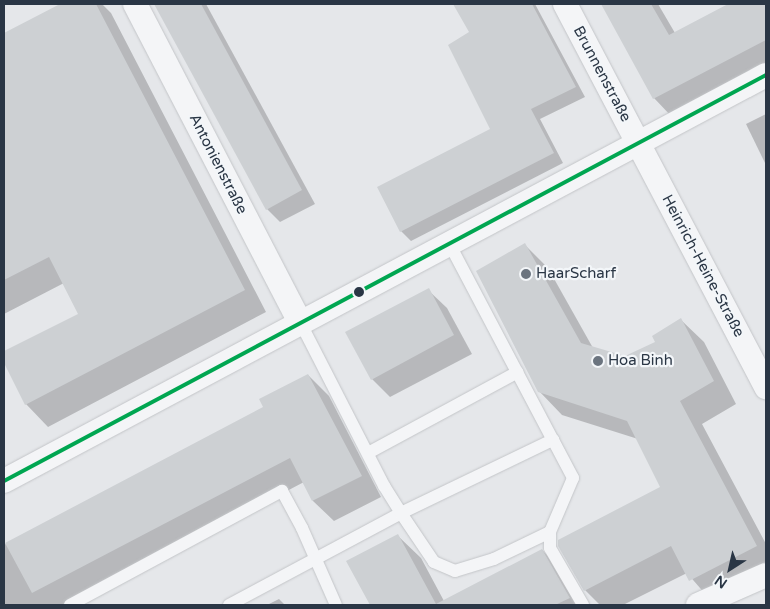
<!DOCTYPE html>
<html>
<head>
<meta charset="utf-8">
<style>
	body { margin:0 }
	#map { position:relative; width:770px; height:609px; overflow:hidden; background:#e5e7ea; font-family:"Varela Round",sans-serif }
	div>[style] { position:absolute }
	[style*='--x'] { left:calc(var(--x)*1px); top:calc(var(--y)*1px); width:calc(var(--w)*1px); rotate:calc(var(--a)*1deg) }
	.shadow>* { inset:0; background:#0003 }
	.building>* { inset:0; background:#cdd0d3 }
	.roads { filter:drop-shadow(0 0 1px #c3c5c8) drop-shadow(0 0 1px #c3c5c8) }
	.lane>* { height:12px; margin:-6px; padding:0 6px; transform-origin:6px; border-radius:6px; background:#f4f5f7 }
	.street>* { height:24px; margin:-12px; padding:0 12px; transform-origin:12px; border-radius:12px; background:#f4f5f7 }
	.bus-1>* { height:4px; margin:-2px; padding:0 2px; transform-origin:2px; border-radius:2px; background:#00a651 }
	.dots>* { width:14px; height:14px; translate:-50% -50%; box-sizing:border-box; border:2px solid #f3f6f9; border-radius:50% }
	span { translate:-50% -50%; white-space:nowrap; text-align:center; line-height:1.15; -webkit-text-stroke:4.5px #f3f6f9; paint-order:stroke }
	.street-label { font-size:15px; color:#2a3645 }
	.poi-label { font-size:15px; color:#2a3645 }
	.left { translate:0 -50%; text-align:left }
	.frame { position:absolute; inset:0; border:5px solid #2a3645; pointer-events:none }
	.north { position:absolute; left:705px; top:544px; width:50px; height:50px; -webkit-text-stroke:4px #f3f6f9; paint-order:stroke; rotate:215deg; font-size:14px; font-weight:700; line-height:20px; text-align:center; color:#2a3645 }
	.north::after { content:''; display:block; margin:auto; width:18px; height:22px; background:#2a3645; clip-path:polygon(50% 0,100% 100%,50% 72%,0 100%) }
</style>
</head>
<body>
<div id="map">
	<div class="shadow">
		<i style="clip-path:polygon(63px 4px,102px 4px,111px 13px,266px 312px,48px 427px,26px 404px,4px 360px,4px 352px,80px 315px,64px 283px,4px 314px,4px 34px)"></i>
		<i style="clip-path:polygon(156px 4px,206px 4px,315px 204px,280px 222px,267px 209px)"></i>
		<i style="clip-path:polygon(455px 4px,535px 4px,585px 97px,540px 119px,563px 163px,411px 241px,401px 231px,492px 129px,471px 33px)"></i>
		<i style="clip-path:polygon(604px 4px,658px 4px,675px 33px,731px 4px,766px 4px,766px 68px,672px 117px,654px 98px)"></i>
		<i style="clip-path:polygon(766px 114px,766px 165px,746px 124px)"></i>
		<i style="clip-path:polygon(525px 245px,548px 268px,593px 348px,625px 358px,656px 343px,681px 320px,704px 342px,736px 404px,702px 424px,766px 544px,766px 575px,713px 603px,687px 573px,623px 605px,600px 605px,585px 590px,662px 487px,638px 439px,562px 415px,539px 391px)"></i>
		<i style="clip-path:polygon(428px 290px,447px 308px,472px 354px,390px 397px,372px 379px)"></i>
		<i style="clip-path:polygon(308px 375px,329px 396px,381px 497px,334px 521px,313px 501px,304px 482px,69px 605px,4px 605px,4px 545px,265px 408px)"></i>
		<i style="clip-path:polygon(398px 536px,421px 558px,444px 601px,542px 550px,565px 573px,583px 605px,371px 605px,348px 562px)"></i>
		<i style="clip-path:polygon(279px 599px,285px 605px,267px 605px)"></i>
	</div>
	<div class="building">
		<i style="clip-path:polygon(60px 4px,96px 4px,245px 290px,25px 405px,4px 363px,4px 351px,78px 314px,49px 257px,4px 280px,4px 33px)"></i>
		<i style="clip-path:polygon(154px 4px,201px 4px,302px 190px,266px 210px)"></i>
		<i style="clip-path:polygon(453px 4px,532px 4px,576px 87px,531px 109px,554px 153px,400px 232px,377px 187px,490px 129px,448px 45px,469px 32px)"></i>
		<i style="clip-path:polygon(601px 4px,651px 4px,669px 35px,728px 4px,766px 4px,766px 40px,653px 99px)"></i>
		<i style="clip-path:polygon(525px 243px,581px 343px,625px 356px,655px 342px,652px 336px,681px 318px,714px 381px,680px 401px,757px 546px,689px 581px,671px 546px,584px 591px,558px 546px,558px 540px,660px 487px,627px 421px,538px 392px,476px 271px)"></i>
		<i style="clip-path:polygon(429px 288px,454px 335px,371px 380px,345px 332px)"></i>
		<i style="clip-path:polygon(308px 374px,362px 476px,312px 501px,290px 458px,32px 593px,5px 543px,263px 407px,259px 399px)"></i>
		<i style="clip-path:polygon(398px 534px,436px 604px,542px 549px,570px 598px,555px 605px,370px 605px,346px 561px)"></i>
	</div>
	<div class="roads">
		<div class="lane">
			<i style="--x:450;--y:245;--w:221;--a:62.2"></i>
			<i style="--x:368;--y:453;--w:170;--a:-28.4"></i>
			<i style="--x:550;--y:532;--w:16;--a:90"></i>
			<i style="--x:550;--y:548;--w:66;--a:59.9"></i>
			<i style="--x:70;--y:605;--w:241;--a:-28.3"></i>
			<i style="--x:282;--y:491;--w:42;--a:61.6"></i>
			<i style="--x:302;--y:528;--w:84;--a:66.2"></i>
			<i style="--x:229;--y:605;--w:195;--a:-28.1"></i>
			<i style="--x:401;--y:513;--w:169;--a:-25.7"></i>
			<i style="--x:553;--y:440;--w:43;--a:62.2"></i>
			<i style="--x:573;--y:478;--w:59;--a:113.1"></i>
			<i style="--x:550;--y:532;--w:62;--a:154.3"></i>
			<i style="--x:494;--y:559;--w:41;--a:162.9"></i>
			<i style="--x:455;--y:571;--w:23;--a:-157"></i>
			<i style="--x:434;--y:562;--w:59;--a:-124"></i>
			<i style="--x:401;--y:513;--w:32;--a:-122"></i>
			<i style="--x:384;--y:486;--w:182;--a:-117.1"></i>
		</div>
		<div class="street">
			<i style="--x:135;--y:4;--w:360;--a:62.6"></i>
			<i style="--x:565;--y:4;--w:433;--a:62.3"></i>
			<i style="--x:4;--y:481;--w:863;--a:-28.05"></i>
			<i style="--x:698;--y:605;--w:74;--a:-23.8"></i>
		</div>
	</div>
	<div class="bus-1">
		<i style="--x:4;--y:481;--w:863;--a:-28.05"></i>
	</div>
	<div class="dots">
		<i style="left:526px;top:274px;background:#6b747f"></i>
		<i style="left:359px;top:292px;background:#2a3645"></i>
		<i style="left:598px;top:361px;background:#6b747f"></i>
	</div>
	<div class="street-label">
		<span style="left:602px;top:74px;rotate:62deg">Brunnenstraße</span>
		<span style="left:218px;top:164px;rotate:63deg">Antonienstraße</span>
		<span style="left:703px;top:266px;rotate:62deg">Heinrich-Heine-Straße</span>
	</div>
	<div class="poi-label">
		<span class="left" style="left:536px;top:274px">HaarScharf</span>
		<span class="left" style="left:608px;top:361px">Hoa Binh</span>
	</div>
	<div class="frame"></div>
	<div class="north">N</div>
</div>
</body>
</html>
